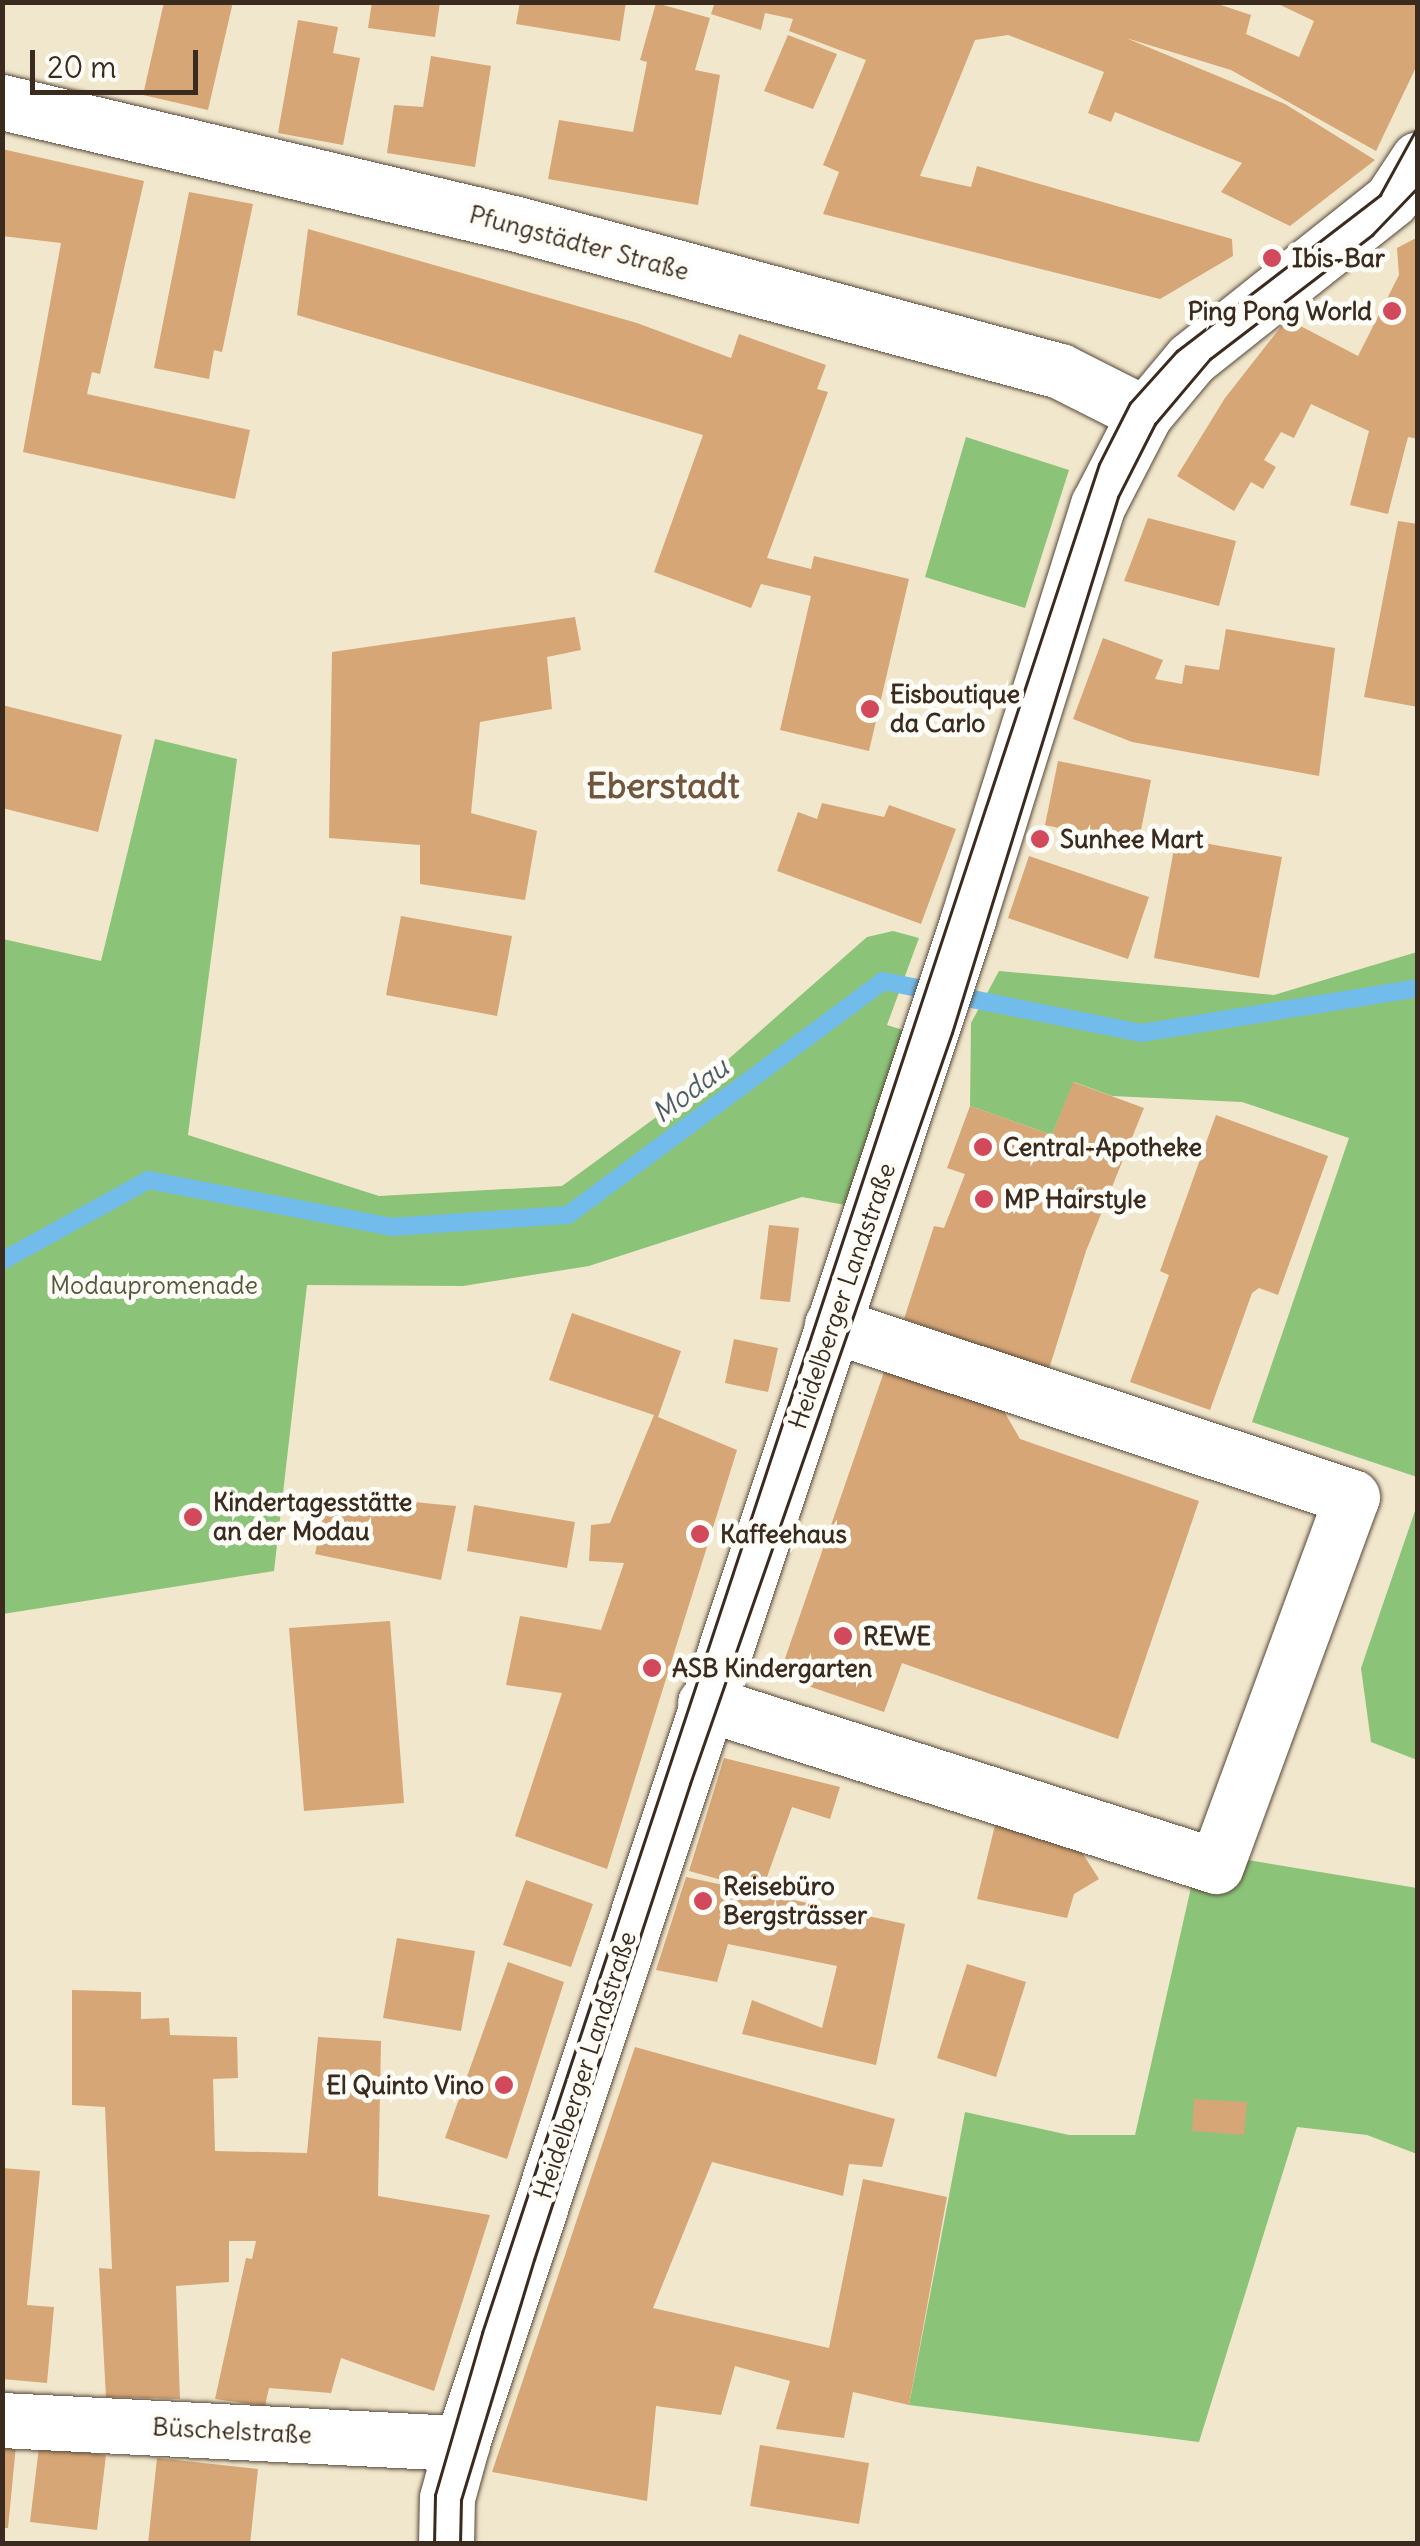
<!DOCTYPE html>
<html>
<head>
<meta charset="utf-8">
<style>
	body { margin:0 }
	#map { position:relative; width:1420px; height:2546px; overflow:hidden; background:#f1e7cc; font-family:Delius,sans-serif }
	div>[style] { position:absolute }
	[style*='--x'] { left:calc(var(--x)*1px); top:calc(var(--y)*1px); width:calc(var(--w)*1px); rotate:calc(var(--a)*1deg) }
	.green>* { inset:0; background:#8bc478 }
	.stream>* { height:18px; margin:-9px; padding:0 9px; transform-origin:9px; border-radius:9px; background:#72bceb }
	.building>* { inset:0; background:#d6a676 }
	.roads { filter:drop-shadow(0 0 2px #564638) drop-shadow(0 0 2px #564638) }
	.minor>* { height:55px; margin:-27.5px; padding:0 27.5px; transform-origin:27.5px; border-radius:27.5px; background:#fff }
	.tram>* { height:2.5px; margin:-1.25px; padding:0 1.25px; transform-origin:1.25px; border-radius:1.25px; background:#3b2a1e }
	.dots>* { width:28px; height:28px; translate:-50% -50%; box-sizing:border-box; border:5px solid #fdfcf7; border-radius:50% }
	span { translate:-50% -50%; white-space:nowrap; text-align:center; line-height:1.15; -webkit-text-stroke:10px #fdfcf7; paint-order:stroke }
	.street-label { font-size:25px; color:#3b2a1e }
	.poi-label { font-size:25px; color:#3b2a1e; font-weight:700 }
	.left { translate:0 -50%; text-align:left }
	.right { translate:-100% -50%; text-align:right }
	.park-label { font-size:25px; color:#535839 }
	.water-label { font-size:28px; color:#4e5d66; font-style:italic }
	.district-label { font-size:35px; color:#71553d; font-weight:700 }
	.frame { position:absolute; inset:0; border:5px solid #3b2a1e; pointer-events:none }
	.scale { position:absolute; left:30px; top:50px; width:168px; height:45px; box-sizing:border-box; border:5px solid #3b2a1e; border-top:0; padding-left:12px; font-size:30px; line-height:35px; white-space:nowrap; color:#3b2a1e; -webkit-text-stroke:8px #fdfcf7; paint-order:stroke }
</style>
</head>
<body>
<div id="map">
	<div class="green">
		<i style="clip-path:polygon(966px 437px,1069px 470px,1025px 608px,925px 577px)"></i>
		<i style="clip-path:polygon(155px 739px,237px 759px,188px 1135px,379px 1196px,562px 1186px,692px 1091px,867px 937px,893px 931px,919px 938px,887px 1025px,906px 1031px,845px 1205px,802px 1197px,589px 1266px,463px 1286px,307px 1285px,274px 1571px,3px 1614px,3px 939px,101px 961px)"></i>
		<i style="clip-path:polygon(1417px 952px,1417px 1477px,1252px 1422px,1349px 1138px,1242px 1102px,1112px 1096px,1074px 1082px,1052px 1135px,970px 1106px,971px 1023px,999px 971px,1274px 995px)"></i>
		<i style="clip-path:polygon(1417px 1505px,1417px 1760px,1371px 1742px,1361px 1668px)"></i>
		<i style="clip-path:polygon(1199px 1852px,1417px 1888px,1417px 2154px,1367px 2135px,1297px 2127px,1199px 2442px,909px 2405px,965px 2112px,1069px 2135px,1135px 2135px)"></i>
	</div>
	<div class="stream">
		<i style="--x:2;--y:1261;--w:167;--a:-29"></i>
		<i style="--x:148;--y:1180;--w:248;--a:10.9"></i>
		<i style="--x:391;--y:1227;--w:177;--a:-3.9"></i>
		<i style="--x:568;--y:1215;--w:392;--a:-36.6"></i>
		<i style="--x:883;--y:981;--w:263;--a:11.4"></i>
		<i style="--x:1141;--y:1033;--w:281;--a:-9.2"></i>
	</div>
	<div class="building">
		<i style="clip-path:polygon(164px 2px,233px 2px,208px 110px,143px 95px)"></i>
		<i style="clip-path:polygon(372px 2px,440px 2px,435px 37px,368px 28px)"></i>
		<i style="clip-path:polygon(520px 2px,626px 2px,620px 41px,516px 24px)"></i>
		<i style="clip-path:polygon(715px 2px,1212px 2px,1251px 15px,1246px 34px,1299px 57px,1314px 21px,1274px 2px,1418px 2px,1418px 63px,1376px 151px,1231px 70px,1126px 38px,1285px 104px,1375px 160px,1290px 226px,1221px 192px,1242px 163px,1115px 112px,1111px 122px,1088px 113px,1104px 72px,1008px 35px,975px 40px,920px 176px,971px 187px,977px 166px,1232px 239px,1233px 256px,1160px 299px,823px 214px,839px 172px,823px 165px,866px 60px,789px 31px,793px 19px,765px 13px,761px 30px,711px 14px)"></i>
		<i style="clip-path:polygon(656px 3px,710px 18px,695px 70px,720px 75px,698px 205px,548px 179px,559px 120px,633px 132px,647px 62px,640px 60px)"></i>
		<i style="clip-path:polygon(298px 20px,338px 27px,333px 53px,360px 58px,343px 145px,278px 133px)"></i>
		<i style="clip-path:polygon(788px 35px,837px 54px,813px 109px,764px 91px)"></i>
		<i style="clip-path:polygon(431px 56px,491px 66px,475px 167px,387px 153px,394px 105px,423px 107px)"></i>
		<i style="clip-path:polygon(2px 149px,144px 181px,100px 374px,92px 372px,87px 394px,250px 430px,235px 499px,23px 452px,61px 243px,2px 236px)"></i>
		<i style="clip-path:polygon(189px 192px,253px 204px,222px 352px,214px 350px,209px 379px,154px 368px)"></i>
		<i style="clip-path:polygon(308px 229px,637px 323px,731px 358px,739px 334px,826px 365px,817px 389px,828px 392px,767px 558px,811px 569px,814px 556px,909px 579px,869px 751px,780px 730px,811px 596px,761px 584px,751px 608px,654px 572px,703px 435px,297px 315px)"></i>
		<i style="clip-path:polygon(1418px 237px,1418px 439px,1408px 437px,1388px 514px,1350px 505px,1369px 431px,1311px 404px,1294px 438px,1281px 432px,1264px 460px,1276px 467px,1263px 489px,1251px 482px,1234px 511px,1177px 476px,1225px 398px,1287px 319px,1358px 356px,1399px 275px,1397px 248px)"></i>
		<i style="clip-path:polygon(1148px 518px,1236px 541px,1219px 606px,1124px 581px)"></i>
		<i style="clip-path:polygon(1398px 521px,1418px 524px,1418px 707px,1364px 697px)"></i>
		<i style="clip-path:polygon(575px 617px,581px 650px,547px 657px,552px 709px,480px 722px,471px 813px,537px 831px,525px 900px,420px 884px,420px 845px,329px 838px,332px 652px)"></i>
		<i style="clip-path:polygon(1226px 629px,1335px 648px,1319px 776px,1132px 742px,1073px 719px,1103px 638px,1163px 660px,1155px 679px,1182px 684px,1185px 665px,1219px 670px)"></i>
		<i style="clip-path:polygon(2px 705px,122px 735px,98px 832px,2px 808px)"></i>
		<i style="clip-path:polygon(1058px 761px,1151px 780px,1138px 845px,1045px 825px)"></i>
		<i style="clip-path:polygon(822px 803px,884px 817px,889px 805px,956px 829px,921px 924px,777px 871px,798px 812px,817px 819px)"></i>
		<i style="clip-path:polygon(1176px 838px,1282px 857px,1259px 978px,1154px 958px)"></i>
		<i style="clip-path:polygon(1029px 856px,1149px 897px,1128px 959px,1008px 918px)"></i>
		<i style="clip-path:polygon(401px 916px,512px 936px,497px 1016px,386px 995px)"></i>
		<i style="clip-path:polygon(1073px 1082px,1144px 1108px,1086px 1251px,1049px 1369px,904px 1319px,934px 1226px,944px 1228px,965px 1174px,947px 1168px,970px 1106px,1052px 1135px)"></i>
		<i style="clip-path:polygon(1216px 1115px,1328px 1156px,1278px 1295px,1259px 1288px,1252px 1293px,1210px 1410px,1130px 1382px,1169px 1275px,1160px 1271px)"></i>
		<i style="clip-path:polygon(769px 1225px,799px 1228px,790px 1302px,760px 1299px)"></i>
		<i style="clip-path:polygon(572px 1313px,681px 1351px,658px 1417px,737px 1450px,607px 1869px,515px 1836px,562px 1693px,506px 1685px,520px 1616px,601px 1630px,624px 1563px,589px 1561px,591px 1525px,610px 1523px,654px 1415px,549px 1380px)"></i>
		<i style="clip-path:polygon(734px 1339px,778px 1348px,768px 1392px,725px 1383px)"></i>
		<i style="clip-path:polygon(886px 1366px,1001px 1406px,1020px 1439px,1199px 1501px,1118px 1739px,902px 1663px,884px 1712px,779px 1676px)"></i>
		<i style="clip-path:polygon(328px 1494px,456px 1506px,441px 1580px,315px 1554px)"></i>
		<i style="clip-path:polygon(474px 1505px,575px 1522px,567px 1568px,467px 1551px)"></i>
		<i style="clip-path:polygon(390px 1621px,404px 1803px,304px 1811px,289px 1628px)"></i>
		<i style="clip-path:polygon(724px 1758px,840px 1787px,830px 1819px,792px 1807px,762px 1891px,689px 1871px)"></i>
		<i style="clip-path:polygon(997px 1817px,1081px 1851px,1099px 1879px,1074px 1894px,1067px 1918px,977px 1899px)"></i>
		<i style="clip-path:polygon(686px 1877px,905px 1924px,876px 2065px,742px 2034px,752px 2000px,822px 2028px,837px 1966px,728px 1944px,717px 1982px,656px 1970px)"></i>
		<i style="clip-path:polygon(526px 1880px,593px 1904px,571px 1967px,503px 1945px)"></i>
		<i style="clip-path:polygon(397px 1938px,475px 1951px,461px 2031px,383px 2018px)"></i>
		<i style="clip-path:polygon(508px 1962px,564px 1982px,507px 2159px,445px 2138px)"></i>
		<i style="clip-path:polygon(967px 1964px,1026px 1982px,996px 2077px,937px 2058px)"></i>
		<i style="clip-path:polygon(72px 1990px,141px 1992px,141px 2019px,169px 2018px,170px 2035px,237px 2037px,238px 2078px,213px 2079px,215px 2151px,307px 2153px,318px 2037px,381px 2041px,378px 2196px,490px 2215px,434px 2391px,341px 2358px,331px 2393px,269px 2388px,265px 2406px,215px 2399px,246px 2258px,252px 2259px,256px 2241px,229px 2241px,229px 2282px,176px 2286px,180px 2399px,106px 2397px,99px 2268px,112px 2269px,105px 2107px,72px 2105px)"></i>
		<i style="clip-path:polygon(635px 2047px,895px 2119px,882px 2167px,849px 2164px,843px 2196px,712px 2162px,653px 2308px,829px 2348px,863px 2179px,947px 2197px,909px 2405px,853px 2392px,844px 2438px,776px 2429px,790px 2381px,735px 2366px,721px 2415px,656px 2406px,647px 2501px,492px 2472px)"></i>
		<i style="clip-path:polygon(1194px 2099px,1247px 2102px,1244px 2135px,1192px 2131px)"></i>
		<i style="clip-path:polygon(2px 2168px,40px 2171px,27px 2305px,54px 2307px,47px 2383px,2px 2379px)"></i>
		<i style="clip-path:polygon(2px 2443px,16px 2445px,8px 2528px,2px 2528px)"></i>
		<i style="clip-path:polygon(760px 2445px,869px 2463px,859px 2524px,750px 2506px)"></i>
		<i style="clip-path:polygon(39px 2447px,106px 2455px,97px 2530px,30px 2522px)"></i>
		<i style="clip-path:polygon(157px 2458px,258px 2469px,250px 2544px,148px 2544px)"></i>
	</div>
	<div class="roads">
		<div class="minor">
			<i style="--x:2;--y:102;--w:529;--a:13.33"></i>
			<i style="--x:517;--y:224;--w:563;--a:15.15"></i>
			<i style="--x:1060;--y:371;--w:95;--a:26.8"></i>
			<i style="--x:705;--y:1703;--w:536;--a:17.69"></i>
			<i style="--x:1216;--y:1866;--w:393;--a:-69.8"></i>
			<i style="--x:1352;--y:1497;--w:548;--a:-161.7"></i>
			<i style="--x:2;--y:2420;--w:461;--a:2.9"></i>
			<i style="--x:446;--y:2544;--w:46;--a:-88.8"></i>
			<i style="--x:447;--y:2498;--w:57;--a:-74.7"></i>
			<i style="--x:462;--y:2443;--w:1606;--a:-71.63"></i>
			<i style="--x:968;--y:919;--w:434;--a:-72.6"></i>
			<i style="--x:1098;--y:505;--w:102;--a:-62.7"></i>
			<i style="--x:1145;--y:414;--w:72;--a:-50.1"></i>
			<i style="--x:1191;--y:359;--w:256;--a:-38.5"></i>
			<i style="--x:1391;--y:200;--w:49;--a:-56.6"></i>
		</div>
	</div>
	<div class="tram">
		<i style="--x:434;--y:2544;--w:49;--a:-88.8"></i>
		<i style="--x:435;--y:2495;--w:169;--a:-73.8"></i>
		<i style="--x:482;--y:2333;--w:1968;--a:-71.73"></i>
		<i style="--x:1099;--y:464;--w:68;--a:-63.1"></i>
		<i style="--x:1130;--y:403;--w:70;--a:-47.9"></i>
		<i style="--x:1177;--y:351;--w:256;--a:-37.5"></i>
		<i style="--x:1380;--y:195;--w:79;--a:-61.2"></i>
		<i style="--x:460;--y:2544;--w:44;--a:-88.7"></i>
		<i style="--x:461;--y:2500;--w:251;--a:-73.1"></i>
		<i style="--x:534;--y:2260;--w:501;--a:-71.85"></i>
		<i style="--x:690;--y:1784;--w:795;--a:-70.77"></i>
		<i style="--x:952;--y:1033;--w:561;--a:-72.79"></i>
		<i style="--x:1118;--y:497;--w:82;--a:-63.1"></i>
		<i style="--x:1155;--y:424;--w:85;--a:-49.8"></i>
		<i style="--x:1210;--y:359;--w:204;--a:-37.4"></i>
		<i style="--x:1372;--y:235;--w:66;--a:-46.2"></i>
	</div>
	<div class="dots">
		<i style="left:1272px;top:258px;background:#d1495b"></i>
		<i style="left:1392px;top:311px;background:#d1495b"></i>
		<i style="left:870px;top:709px;background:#d1495b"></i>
		<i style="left:1040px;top:839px;background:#d1495b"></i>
		<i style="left:983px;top:1147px;background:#d1495b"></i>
		<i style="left:984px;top:1199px;background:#d1495b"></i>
		<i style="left:193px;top:1517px;background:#d1495b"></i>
		<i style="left:700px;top:1534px;background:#d1495b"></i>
		<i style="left:843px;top:1636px;background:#d1495b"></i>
		<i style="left:652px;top:1668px;background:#d1495b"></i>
		<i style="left:703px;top:1901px;background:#d1495b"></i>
		<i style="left:504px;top:2085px;background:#d1495b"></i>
	</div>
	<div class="street-label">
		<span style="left:579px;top:243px;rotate:15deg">Pfungstädter Straße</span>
		<span style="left:842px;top:1296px;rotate:-71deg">Heidelberger Landstraße</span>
		<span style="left:585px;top:2065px;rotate:-72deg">Heidelberger Landstraße</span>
		<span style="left:232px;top:2431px;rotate:3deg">Büschelstraße</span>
	</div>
	<div class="poi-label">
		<span class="left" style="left:1292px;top:258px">Ibis-Bar</span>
		<span class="right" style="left:1372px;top:311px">Ping Pong World</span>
		<span class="left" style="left:890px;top:709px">Eisboutique<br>da Carlo</span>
		<span class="left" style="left:1060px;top:839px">Sunhee Mart</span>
		<span class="left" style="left:1003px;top:1147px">Central-Apotheke</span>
		<span class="left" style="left:1004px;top:1199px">MP Hairstyle</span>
		<span class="left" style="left:213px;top:1517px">Kindertagesstätte<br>an der Modau</span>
		<span class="left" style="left:720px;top:1534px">Kaffeehaus</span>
		<span class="left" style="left:863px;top:1636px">REWE</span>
		<span class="left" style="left:672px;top:1668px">ASB Kindergarten</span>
		<span class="left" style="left:723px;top:1901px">Reisebüro<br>Bergsträsser</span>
		<span class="right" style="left:484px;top:2085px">El Quinto Vino</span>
	</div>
	<div class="park-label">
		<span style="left:154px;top:1285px">Modaupromenade</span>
	</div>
	<div class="water-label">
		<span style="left:690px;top:1090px;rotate:-37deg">Modau</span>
	</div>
	<div class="district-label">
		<span style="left:663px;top:785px">Eberstadt</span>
	</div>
	<div class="frame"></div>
	<div class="scale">20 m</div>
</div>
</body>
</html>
